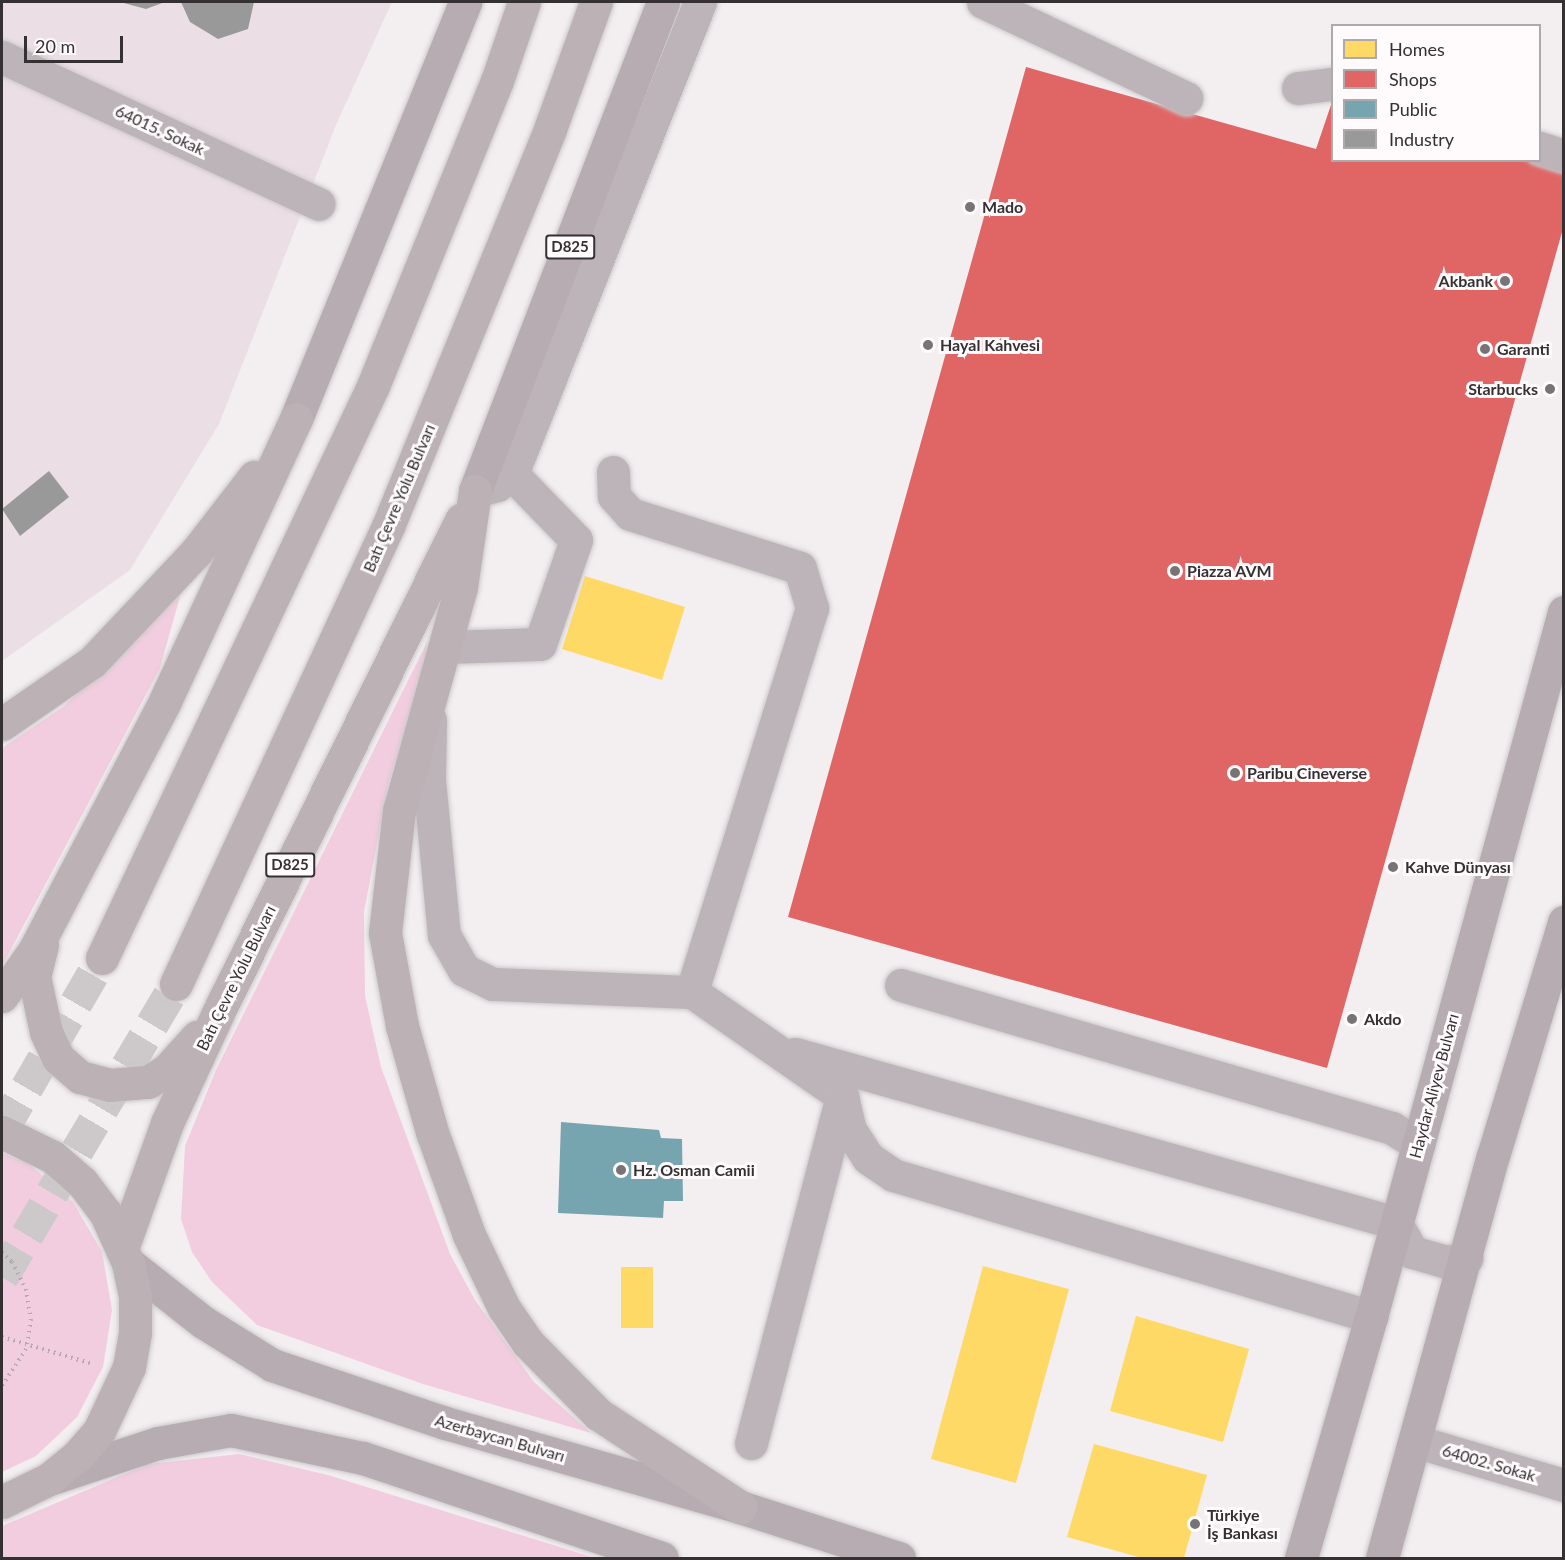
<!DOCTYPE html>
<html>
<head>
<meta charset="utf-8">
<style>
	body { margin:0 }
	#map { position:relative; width:1565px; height:1560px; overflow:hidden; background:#f3eef0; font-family:Lato,sans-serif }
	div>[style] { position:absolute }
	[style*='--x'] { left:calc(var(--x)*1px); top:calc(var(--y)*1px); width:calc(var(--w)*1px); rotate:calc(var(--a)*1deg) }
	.built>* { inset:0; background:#ebdfe5 }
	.green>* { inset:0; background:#f2cddf }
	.homes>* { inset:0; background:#ffd966 }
	.shops>* { inset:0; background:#e06666 }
	.public>* { inset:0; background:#76a5af }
	.industry>* { inset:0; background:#999 }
	.highway-tunnel>* { height:33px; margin-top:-16.5px; transform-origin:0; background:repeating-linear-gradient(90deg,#cdc8ca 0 33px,transparent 0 49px) }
	.path>* { height:4px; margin-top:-2px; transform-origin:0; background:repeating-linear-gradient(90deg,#b2abae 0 1.5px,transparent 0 6px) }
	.roads { filter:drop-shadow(0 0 2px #ccc9ca) drop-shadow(0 0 2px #ccc9ca) }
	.minor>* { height:33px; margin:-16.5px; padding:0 16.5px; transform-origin:16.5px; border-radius:16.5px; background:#bdb4b9 }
	.major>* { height:33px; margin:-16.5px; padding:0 16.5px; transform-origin:16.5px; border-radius:16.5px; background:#b7acb1 }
	.highway>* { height:33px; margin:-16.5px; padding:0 16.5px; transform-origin:16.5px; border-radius:16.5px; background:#bcb1b5 }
	.dots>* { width:16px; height:16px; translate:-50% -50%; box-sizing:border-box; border:3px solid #fffafc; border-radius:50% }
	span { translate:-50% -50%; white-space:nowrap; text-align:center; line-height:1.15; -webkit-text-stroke:6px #fffafc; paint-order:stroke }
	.shield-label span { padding:2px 4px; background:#fffafc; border:2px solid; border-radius:4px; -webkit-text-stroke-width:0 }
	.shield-label { font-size:15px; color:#353133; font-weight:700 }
	.street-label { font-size:16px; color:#353133 }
	.poi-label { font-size:16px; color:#353133; font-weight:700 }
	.left { translate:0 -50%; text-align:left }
	.right { translate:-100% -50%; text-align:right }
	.frame { position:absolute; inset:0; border:3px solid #353133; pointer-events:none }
	.legend { position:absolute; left:1331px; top:24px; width:210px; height:138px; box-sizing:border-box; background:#fffafc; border:2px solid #aeaaac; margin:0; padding:8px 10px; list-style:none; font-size:18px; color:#353133 }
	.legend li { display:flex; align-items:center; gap:12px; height:30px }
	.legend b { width:30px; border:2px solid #aeaaac }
	.scale { position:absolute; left:24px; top:36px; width:99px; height:27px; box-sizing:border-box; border:3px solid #353133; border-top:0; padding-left:8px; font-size:18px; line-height:21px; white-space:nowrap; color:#353133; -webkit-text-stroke:4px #fffafc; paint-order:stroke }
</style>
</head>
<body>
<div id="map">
	<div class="built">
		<i style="clip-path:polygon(2px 2px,392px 2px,336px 125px,219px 424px,130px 570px,2px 661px)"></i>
	</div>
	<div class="green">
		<i style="clip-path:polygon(181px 593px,160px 668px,2px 966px,2px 748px,63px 707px)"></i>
		<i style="clip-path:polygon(427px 642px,425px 663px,388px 786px,364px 912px,365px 996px,381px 1067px,450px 1254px,475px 1300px,534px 1382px,591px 1433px,423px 1384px,257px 1325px,212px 1282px,192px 1252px,181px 1219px,185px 1146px,216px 1070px)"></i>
		<i style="clip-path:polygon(2px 1153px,29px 1164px,73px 1202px,102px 1252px,112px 1310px,103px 1367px,77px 1417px,36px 1456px,2px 1472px)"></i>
		<i style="clip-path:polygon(239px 1454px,328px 1475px,595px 1558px,2px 1558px,2px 1526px,148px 1464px)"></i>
	</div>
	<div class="homes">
		<i style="clip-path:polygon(585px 576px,685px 607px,662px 680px,562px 649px)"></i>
		<i style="clip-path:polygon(983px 1266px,1069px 1289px,1016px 1483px,931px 1459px)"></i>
		<i style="clip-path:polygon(621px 1267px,653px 1267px,653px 1328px,621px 1328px)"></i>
		<i style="clip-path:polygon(1136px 1316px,1249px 1349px,1223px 1442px,1110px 1411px)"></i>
		<i style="clip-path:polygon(1094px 1444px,1207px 1475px,1184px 1558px,1142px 1558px,1067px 1537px)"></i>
	</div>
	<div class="shops">
		<i style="clip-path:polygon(1026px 67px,1316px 149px,1332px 102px,1332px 160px,1540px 160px,1564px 167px,1564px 225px,1327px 1068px,788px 917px)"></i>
	</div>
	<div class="public">
		<i style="clip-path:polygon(561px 1122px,659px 1130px,661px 1138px,682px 1139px,683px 1201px,664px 1201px,663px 1218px,558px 1213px)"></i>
	</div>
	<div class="industry">
		<i style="clip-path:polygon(120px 2px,165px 2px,146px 9px)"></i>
		<i style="clip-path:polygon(181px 2px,254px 2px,248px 29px,218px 39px,190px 22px)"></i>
		<i style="clip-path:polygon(49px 471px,69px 497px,20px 536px,2px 509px)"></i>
	</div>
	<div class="highway-tunnel">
		<i style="--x:2;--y:1130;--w:199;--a:-59.8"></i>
		<i style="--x:2;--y:1277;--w:341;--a:-59.3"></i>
	</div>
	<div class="path">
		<i style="--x:2;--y:1252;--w:14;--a:45"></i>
		<i style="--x:12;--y:1262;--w:30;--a:63"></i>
		<i style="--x:26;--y:1289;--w:30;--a:81"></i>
		<i style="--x:31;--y:1319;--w:30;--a:99"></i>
		<i style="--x:26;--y:1349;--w:44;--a:123"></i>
		<i style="--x:2;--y:1337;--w:95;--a:16.5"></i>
	</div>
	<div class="roads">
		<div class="minor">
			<i style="--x:983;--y:2;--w:225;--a:25.3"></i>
			<i style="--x:2;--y:57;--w:349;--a:24.9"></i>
			<i style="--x:1298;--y:88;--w:34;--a:-7"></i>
			<i style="--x:1540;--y:148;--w:25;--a:18"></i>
			<i style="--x:613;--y:472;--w:24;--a:88"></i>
			<i style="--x:614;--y:496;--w:24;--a:48"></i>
			<i style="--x:630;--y:514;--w:178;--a:17.6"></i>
			<i style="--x:800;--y:568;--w:42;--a:73.3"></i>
			<i style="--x:812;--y:608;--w:402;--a:107.4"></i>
			<i style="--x:475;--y:491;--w:23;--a:-15"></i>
			<i style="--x:497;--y:485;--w:19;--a:-36"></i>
			<i style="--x:512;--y:474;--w:508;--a:-68.28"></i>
			<i style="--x:446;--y:647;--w:94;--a:-1.8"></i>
			<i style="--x:540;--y:644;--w:110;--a:-70.9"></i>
			<i style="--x:576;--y:540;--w:92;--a:-134.1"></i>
			<i style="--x:430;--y:720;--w:60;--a:91"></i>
			<i style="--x:429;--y:780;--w:156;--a:84.5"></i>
			<i style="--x:444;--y:935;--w:40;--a:60.3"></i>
			<i style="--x:464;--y:970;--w:32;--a:26"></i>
			<i style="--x:493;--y:984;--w:199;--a:2.3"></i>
			<i style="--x:692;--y:992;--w:183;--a:34.7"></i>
			<i style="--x:842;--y:1096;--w:35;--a:77"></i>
			<i style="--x:850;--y:1130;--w:33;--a:57"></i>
			<i style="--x:868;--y:1158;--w:30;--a:34"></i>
			<i style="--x:893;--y:1175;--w:499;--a:16.5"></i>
			<i style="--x:901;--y:985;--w:511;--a:16.24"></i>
			<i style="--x:1392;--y:1128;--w:31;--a:32"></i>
			<i style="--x:795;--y:1054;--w:624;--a:15.71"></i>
			<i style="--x:1396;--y:1223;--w:33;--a:61"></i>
			<i style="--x:1412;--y:1252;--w:35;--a:16"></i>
			<i style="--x:1446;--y:1262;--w:21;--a:-11"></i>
			<i style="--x:1415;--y:1441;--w:155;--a:16.5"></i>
			<i style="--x:751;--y:1443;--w:358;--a:-75.3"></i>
		</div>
		<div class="major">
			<i style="--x:296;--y:419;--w:450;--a:-67.9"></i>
			<i style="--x:475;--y:491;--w:524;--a:-68.97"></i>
			<i style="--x:128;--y:1263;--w:95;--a:38.2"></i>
			<i style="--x:203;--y:1322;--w:81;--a:31.9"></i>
			<i style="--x:272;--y:1365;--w:182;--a:18.5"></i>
			<i style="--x:445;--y:1423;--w:307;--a:15.9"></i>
			<i style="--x:740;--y:1507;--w:167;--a:17.8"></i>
			<i style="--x:49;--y:1479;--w:115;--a:-18.3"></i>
			<i style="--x:158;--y:1443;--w:74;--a:-10.1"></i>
			<i style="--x:231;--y:1430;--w:135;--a:12"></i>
			<i style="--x:363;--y:1458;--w:315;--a:18.5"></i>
			<i style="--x:1301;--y:1558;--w:251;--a:-73.8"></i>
			<i style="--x:1371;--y:1317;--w:731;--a:-74.69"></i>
			<i style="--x:1382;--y:1558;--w:417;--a:-74.6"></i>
			<i style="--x:1493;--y:1156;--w:245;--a:-73.1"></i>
		</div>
		<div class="highway">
			<i style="--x:475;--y:491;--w:97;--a:98.3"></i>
			<i style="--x:461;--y:587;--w:231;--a:105.5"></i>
			<i style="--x:399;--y:810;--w:124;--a:96.5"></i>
			<i style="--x:385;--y:933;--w:95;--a:79.6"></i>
			<i style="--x:402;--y:1026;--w:110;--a:74.2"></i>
			<i style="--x:432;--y:1132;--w:109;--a:70.2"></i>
			<i style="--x:469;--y:1235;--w:81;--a:64.4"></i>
			<i style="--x:504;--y:1308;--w:42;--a:55.6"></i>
			<i style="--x:528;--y:1343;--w:100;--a:45.4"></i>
			<i style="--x:598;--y:1414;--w:170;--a:33.2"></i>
			<i style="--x:2;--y:724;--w:109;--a:-34.6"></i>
			<i style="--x:92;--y:662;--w:151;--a:-46.6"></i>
			<i style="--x:196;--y:552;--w:95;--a:-52.3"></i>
			<i style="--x:42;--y:945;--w:32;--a:104"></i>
			<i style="--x:34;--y:976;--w:57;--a:77.9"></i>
			<i style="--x:46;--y:1032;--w:29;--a:65"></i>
			<i style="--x:58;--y:1058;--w:29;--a:41"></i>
			<i style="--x:80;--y:1077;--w:31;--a:15"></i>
			<i style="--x:110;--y:1085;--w:38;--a:-5"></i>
			<i style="--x:148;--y:1082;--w:22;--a:-32"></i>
			<i style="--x:167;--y:1070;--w:45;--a:-47.7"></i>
			<i style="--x:102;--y:958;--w:633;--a:-64.65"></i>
			<i style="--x:373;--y:386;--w:329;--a:-67.9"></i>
			<i style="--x:497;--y:81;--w:83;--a:-71.1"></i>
			<i style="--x:176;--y:984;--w:507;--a:-65.15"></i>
			<i style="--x:389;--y:524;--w:427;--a:-67.8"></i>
			<i style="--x:550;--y:129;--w:135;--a:-70.1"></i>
			<i style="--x:2;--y:996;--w:55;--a:-54.6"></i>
			<i style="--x:34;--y:951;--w:282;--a:-62.3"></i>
			<i style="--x:165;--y:701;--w:311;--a:-65.1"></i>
			<i style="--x:2;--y:1132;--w:57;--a:26.1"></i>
			<i style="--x:53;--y:1157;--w:38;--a:41"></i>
			<i style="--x:82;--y:1182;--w:38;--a:53"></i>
			<i style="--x:105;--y:1212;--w:56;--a:65.7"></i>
			<i style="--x:128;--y:1263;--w:35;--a:78"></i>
			<i style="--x:135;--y:1297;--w:36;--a:90"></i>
			<i style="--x:135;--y:1333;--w:35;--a:100"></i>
			<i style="--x:129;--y:1367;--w:71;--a:115.1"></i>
			<i style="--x:99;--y:1431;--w:35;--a:131"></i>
			<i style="--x:76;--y:1457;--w:35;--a:141"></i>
			<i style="--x:49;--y:1479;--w:52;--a:153.9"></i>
			<i style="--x:123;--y:1246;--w:131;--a:-70.3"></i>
			<i style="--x:167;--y:1123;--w:121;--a:-65.1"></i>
			<i style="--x:218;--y:1013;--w:550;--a:-63.76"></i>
		</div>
	</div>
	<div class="dots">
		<i style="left:970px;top:207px;background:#787375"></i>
		<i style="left:1505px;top:281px;background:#787375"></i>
		<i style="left:928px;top:345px;background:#787375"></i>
		<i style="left:1485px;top:349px;background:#787375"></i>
		<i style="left:1550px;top:389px;background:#787375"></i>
		<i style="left:1175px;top:571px;background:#787375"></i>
		<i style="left:1235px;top:773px;background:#787375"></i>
		<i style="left:1393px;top:867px;background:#787375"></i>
		<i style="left:1352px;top:1019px;background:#787375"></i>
		<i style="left:621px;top:1170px;background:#787375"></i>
		<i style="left:1195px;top:1524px;background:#787375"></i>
	</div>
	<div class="shield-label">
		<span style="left:570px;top:247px">D825</span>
		<span style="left:290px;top:865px">D825</span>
	</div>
	<div class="street-label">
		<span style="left:160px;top:130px;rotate:25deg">64015. Sokak</span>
		<span style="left:399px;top:498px;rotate:-67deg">Batı Çevre Yolu Bulvarı</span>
		<span style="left:236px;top:978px;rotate:-64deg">Batı Çevre Yolu Bulvarı</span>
		<span style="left:1434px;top:1086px;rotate:-75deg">Haydar Aliyev Bulvarı</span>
		<span style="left:500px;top:1438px;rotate:16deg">Azerbaycan Bulvarı</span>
		<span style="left:1489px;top:1463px;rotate:16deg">64002. Sokak</span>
	</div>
	<div class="poi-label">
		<span class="left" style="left:982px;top:207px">Mado</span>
		<span class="right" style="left:1493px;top:281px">Akbank</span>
		<span class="left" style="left:940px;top:345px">Hayal Kahvesi</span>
		<span class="left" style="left:1497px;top:349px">Garanti</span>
		<span class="right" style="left:1538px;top:389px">Starbucks</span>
		<span class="left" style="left:1187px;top:571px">Piazza AVM</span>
		<span class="left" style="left:1247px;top:773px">Paribu Cineverse</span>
		<span class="left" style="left:1405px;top:867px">Kahve Dünyası</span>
		<span class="left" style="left:1364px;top:1019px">Akdo</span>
		<span class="left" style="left:633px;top:1170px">Hz. Osman Camii</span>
		<span class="left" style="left:1207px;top:1524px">Türkiye<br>İş Bankası</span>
	</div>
	<div class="frame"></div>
	<ul class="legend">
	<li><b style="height:16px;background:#ffd966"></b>Homes</li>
	<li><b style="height:16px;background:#e06666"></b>Shops</li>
	<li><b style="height:16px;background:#76a5af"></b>Public</li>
	<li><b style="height:16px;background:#999"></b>Industry</li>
	</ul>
	<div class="scale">20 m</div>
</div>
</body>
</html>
